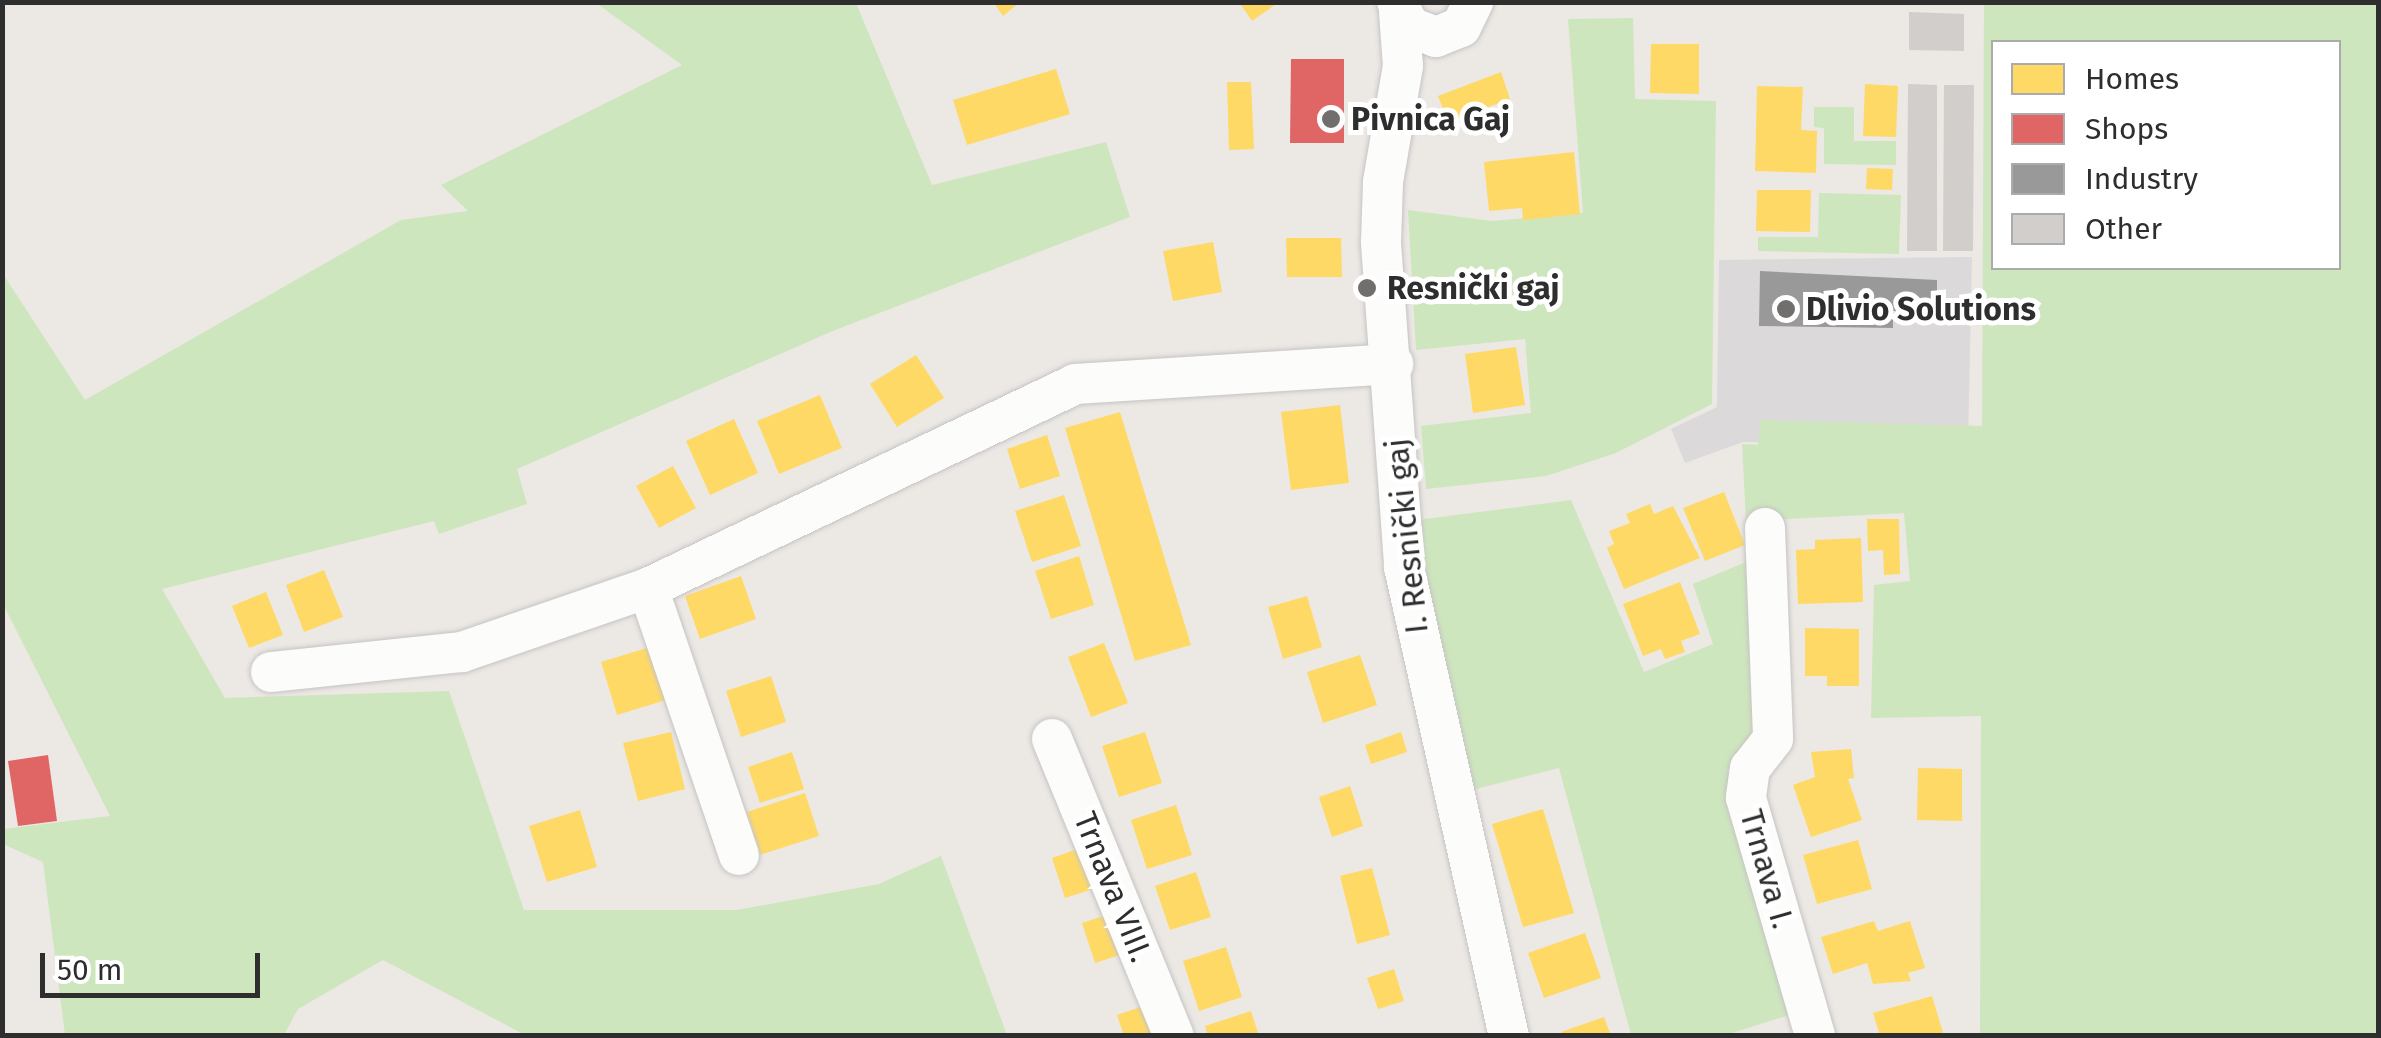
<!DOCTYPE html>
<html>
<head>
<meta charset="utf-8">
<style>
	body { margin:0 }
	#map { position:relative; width:2381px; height:1038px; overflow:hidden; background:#ece8e4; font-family:"Fira Sans",sans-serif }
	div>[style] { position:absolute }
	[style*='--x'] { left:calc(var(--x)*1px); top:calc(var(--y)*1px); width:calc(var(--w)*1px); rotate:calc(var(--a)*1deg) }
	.industrial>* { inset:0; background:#dcd9db }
	.green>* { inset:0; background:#cee6be }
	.homes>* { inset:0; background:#ffd966 }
	.shops>* { inset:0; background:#e06666 }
	.industry>* { inset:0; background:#999 }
	.building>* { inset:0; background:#d1cecb }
	.roads { filter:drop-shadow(0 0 2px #c5c4c5) drop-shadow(0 0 2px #c5c4c5) }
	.minor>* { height:40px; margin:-20px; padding:0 20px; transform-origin:20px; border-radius:20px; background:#fcfcfb }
	.dots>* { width:28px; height:28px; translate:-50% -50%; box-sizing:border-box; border:5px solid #fff; border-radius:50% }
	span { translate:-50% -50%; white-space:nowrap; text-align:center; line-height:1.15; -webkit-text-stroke:10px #fff; paint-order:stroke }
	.poi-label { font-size:32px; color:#2e2e2e; font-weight:700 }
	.left { translate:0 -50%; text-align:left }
	.street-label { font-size:32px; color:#2e2e2e }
	.frame { position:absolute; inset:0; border:5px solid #2e2e2e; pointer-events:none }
	.legend { position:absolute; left:1991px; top:40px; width:350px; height:230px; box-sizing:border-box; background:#fff; border:2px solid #ababab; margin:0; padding:12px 18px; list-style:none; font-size:30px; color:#2e2e2e }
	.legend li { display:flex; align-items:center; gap:20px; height:50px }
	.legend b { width:50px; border:2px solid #ababab }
	.scale { position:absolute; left:40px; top:953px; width:220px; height:45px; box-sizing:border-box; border:5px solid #2e2e2e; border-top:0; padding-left:12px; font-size:30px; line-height:35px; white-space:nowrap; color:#2e2e2e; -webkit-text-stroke:8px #fff; paint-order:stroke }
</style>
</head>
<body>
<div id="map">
	<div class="industrial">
		<i style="clip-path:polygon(1972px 257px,1968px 444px,1743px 442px,1685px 463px,1671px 429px,1717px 407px,1719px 260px)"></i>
	</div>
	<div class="green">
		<i style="clip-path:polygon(596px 3px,856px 3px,932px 185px,1106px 142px,1130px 217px,835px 330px,517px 469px,527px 504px,439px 534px,434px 521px,162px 589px,225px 698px,449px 691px,524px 910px,737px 910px,879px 884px,941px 856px,1007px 1035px,525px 1035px,383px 960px,298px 1009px,284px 1035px,65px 1035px,43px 862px,3px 844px,3px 829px,110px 816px,3px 604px,3px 274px,85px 400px,401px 220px,468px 211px,441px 185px,682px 65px)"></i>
		<i style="clip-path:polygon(evenodd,1984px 3px,2378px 3px,2378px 1035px,1980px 1035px,1981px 716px,1871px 718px,1874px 585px,1910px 581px,1904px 513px,1746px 521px,1742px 444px,1758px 445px,1760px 420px,1982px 426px,1984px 3px,1994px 42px,2338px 42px,2338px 268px,1994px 268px,1994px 42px)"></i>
		<i style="clip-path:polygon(1633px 18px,1635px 99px,1716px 101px,1712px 404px,1616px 453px,1546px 476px,1426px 489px,1421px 426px,1531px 413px,1525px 339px,1416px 350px,1408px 210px,1492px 221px,1583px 213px,1568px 19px)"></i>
		<i style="clip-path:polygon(1814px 107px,1854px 107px,1854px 141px,1896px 141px,1896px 165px,1824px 164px,1824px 128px,1814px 127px)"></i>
		<i style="clip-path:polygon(1819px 193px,1901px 195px,1899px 254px,1758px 251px,1758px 237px,1818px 237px)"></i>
		<i style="clip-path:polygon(1571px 500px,1644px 672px,1713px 644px,1693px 584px,1751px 560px,1760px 734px,1728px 770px,1792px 1014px,1726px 1035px,1631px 1035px,1559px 768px,1468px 791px,1426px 612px,1418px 520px)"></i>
	</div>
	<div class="homes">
		<i style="clip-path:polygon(993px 2px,1020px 2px,1003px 16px)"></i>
		<i style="clip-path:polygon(1239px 2px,1279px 2px,1252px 21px)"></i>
		<i style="clip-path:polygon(1651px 44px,1699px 44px,1699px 94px,1650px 93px)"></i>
		<i style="clip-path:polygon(1056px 69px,1070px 114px,967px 145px,953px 100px)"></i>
		<i style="clip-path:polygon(1501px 72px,1510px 99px,1448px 122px,1438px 96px)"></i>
		<i style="clip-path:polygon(1227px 82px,1251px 82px,1254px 149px,1229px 150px)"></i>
		<i style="clip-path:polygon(1865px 84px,1898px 86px,1896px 137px,1863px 136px)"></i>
		<i style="clip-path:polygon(1757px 86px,1803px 87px,1801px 130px,1817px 131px,1816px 173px,1755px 171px)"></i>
		<i style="clip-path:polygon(1574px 152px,1580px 214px,1523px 220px,1522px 208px,1489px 211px,1484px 162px)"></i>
		<i style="clip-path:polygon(1867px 168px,1893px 169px,1892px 190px,1866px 189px)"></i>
		<i style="clip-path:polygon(1757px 190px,1811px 190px,1810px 232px,1756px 231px)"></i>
		<i style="clip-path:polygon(1286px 238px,1341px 238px,1342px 277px,1287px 277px)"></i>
		<i style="clip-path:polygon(1213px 242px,1222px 292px,1173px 301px,1163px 251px)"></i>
		<i style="clip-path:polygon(1516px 347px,1525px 405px,1473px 413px,1465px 354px)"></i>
		<i style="clip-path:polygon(916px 355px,944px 398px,897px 427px,870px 384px)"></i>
		<i style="clip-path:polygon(820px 395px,842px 448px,779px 474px,757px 421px)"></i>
		<i style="clip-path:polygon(1340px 405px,1349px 483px,1291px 490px,1281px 412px)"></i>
		<i style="clip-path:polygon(1120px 412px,1191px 645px,1135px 661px,1065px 428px)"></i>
		<i style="clip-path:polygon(734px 419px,758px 473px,710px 495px,686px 441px)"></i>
		<i style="clip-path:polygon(1047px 435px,1060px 476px,1020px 489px,1007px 449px)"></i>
		<i style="clip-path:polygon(673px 466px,696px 508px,659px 528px,636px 486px)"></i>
		<i style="clip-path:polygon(1724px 492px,1745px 545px,1705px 561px,1683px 508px)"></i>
		<i style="clip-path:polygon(1064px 495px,1081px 546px,1032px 562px,1015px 511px)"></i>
		<i style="clip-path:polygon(1650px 504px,1654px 514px,1673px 506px,1700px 558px,1624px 589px,1607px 548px,1614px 544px,1609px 531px,1630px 523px,1626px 514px)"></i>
		<i style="clip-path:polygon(1867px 519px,1899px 519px,1900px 574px,1884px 575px,1883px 550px,1868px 551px)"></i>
		<i style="clip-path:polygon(1861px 538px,1863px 602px,1798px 604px,1796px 550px,1815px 549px,1815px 540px)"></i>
		<i style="clip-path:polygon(1079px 556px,1094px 605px,1051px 619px,1035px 571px)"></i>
		<i style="clip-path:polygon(324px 570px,343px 617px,304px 632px,286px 585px)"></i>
		<i style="clip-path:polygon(741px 576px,756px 619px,700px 639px,685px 596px)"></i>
		<i style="clip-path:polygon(1680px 582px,1700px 634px,1681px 641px,1685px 652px,1665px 659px,1661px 649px,1643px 656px,1623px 604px)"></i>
		<i style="clip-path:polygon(266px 592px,283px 635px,249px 648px,232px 606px)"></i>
		<i style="clip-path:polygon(1307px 596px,1322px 647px,1283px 659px,1268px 607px)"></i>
		<i style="clip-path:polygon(1805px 628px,1859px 629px,1859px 686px,1827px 686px,1827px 676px,1805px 676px)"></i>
		<i style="clip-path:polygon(1104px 643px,1128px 703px,1091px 717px,1068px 657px)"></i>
		<i style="clip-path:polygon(650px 647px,666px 700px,617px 715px,601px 662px)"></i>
		<i style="clip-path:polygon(1360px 655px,1377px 705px,1323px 723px,1307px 672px)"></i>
		<i style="clip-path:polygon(771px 676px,786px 722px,741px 737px,726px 691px)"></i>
		<i style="clip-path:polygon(671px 732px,685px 789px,638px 801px,623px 743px)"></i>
		<i style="clip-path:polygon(1145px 732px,1162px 783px,1119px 797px,1102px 746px)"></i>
		<i style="clip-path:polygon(1401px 732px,1407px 752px,1371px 764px,1365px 745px)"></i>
		<i style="clip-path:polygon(1851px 749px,1854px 778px,1848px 779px,1862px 820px,1811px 837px,1793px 785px,1815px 777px,1811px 752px)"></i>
		<i style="clip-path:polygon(792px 752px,804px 789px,760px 803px,748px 767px)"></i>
		<i style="clip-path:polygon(1918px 768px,1962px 769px,1962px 821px,1917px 820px)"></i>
		<i style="clip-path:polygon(1350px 786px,1363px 826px,1332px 837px,1319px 797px)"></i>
		<i style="clip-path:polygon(805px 793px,819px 836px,760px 855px,747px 812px)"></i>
		<i style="clip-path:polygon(1176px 805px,1192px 855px,1147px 869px,1131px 820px)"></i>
		<i style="clip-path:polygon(1543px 809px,1574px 913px,1523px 927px,1492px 824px)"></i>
		<i style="clip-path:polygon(580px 810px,597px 867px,547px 882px,529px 826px)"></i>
		<i style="clip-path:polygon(1858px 840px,1872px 889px,1817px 904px,1803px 855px)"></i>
		<i style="clip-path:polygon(1089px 845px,1102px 886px,1065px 898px,1052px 858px)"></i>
		<i style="clip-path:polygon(1372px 868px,1390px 935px,1357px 944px,1340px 876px)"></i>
		<i style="clip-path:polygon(1196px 872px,1211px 917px,1170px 930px,1155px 886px)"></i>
		<i style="clip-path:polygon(1119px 911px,1132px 951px,1095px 963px,1082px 923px)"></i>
		<i style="clip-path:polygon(1874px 921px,1878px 931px,1910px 921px,1925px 968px,1908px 973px,1911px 981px,1873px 984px,1867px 963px,1833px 974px,1821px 937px)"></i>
		<i style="clip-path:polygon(1585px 933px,1601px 978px,1544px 998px,1528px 953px)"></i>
		<i style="clip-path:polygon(1226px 947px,1242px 997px,1199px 1011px,1183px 961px)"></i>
		<i style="clip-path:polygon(1394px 969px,1404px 1001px,1378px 1009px,1367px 978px)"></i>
		<i style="clip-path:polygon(1932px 996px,1944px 1036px,1880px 1036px,1873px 1013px)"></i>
		<i style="clip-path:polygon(1155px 1002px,1166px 1036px,1124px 1036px,1117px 1015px)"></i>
		<i style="clip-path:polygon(1251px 1011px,1259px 1036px,1208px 1036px,1205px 1026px)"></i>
		<i style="clip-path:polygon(1604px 1017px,1611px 1036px,1562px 1036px,1561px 1032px)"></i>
	</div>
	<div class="shops">
		<i style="clip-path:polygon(1291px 59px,1344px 59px,1344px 143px,1290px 143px)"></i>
		<i style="clip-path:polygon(48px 755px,57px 821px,18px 826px,8px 761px)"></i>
	</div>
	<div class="industry">
		<i style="clip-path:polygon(1760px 271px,1937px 280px,1937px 312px,1893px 311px,1893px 328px,1759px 326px)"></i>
	</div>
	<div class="building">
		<i style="clip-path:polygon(1909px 12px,1964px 14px,1964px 51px,1909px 50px)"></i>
		<i style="clip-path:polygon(1908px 84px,1937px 85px,1937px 251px,1907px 251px)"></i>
		<i style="clip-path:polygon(1944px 85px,1974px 85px,1973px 251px,1943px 251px)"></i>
	</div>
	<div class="roads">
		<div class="minor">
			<i style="--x:1397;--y:2;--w:28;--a:63"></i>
			<i style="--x:1410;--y:27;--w:28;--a:21"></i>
			<i style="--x:1436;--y:37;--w:27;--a:-22"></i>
			<i style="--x:1461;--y:27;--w:28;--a:-64"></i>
			<i style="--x:1399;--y:12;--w:54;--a:85.8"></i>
			<i style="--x:1403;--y:66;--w:118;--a:99.8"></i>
			<i style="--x:1383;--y:182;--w:61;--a:91.9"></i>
			<i style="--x:1381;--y:243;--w:325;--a:85.9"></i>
			<i style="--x:1404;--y:567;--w:481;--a:77.4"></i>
			<i style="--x:1765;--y:528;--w:211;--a:87.8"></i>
			<i style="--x:1773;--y:739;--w:37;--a:128"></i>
			<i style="--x:1750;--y:768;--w:30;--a:98"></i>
			<i style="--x:1746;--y:798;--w:248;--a:73.8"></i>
			<i style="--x:648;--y:588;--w:282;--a:71.2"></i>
			<i style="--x:271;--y:672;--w:192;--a:-6"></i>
			<i style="--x:462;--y:652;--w:197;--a:-19"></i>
			<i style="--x:648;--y:588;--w:473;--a:-25.5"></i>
			<i style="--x:1075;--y:384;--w:319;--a:-3.6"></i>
			<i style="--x:1052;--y:739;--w:321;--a:67.7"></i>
		</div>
	</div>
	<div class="dots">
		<i style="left:1331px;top:119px;background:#706f6e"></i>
		<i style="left:1367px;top:288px;background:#706f6e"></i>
		<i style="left:1786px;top:309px;background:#706f6e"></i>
	</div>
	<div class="poi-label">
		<span class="left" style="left:1351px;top:119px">Pivnica Gaj</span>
		<span class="left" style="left:1387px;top:288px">Resnički gaj</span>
		<span class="left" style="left:1806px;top:309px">Dlivio Solutions</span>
	</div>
	<div class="street-label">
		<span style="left:1407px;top:536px;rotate:-96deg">I. Resnički gaj</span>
		<span style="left:1767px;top:869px;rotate:74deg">Trnava I.</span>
		<span style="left:1113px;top:887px;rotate:68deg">Trnava VIII.</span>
	</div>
	<div class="frame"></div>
	<ul class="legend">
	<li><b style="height:28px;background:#ffd966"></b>Homes</li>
	<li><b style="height:28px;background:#e06666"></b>Shops</li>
	<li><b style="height:28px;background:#999"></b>Industry</li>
	<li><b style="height:28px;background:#d1cecb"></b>Other</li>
	</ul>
	<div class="scale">50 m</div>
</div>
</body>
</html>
